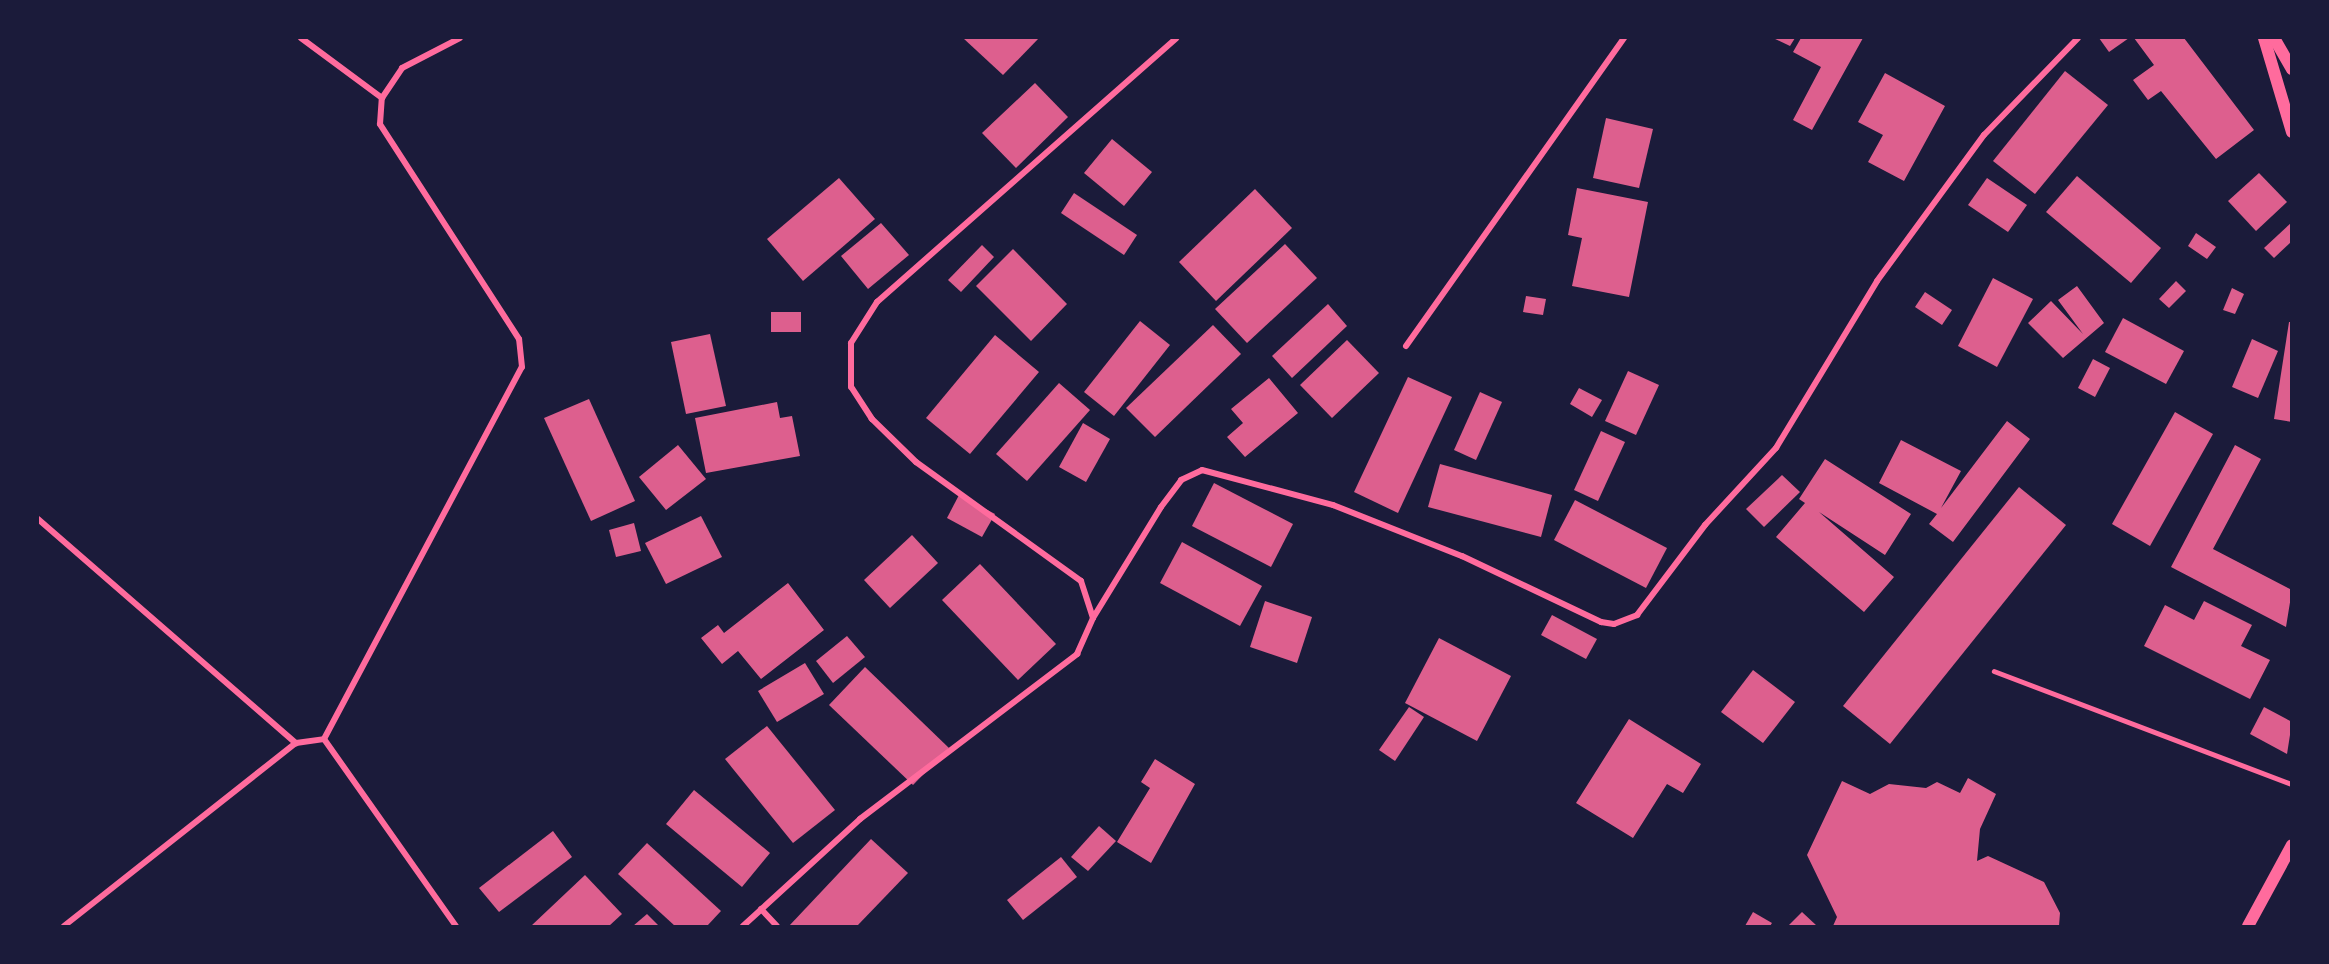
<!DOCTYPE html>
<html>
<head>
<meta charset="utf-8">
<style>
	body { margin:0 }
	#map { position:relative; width:2329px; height:964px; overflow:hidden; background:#1b1b3a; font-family:"Crimson Pro",serif }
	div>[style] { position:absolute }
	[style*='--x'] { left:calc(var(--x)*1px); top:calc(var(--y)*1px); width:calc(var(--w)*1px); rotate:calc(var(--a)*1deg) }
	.building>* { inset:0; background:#dd5f8e }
	.service>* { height:4.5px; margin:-2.25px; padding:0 2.25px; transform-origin:2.25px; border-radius:2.25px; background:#ff6b9d }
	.minor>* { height:6px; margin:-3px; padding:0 3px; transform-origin:3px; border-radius:3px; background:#ff6b9d }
	.secondary>* { height:12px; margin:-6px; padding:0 6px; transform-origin:6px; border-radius:6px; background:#ff6b9d }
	span { translate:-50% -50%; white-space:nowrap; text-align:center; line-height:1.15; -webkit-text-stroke:6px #1b1b3a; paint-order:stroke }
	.frame { position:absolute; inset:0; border:39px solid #1b1b3a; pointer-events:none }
</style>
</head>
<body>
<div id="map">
	<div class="building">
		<i style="clip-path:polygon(963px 38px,1039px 38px,1003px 75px)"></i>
		<i style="clip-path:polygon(1773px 38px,1795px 38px,1790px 46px)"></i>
		<i style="clip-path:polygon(1801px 38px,1863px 38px,1812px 130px,1793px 120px,1821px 67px,1793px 52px)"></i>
		<i style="clip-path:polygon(2099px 38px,2129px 38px,2109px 52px)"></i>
		<i style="clip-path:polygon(2134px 38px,2184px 38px,2254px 130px,2216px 159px,2161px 91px,2148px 100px,2133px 80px,2154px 65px)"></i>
		<i style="clip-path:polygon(2065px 71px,2108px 105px,2035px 194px,1993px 161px)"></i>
		<i style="clip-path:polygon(1885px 73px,1945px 106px,1904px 181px,1868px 162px,1883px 135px,1858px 122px)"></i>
		<i style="clip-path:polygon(1035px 83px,1068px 117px,1016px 168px,982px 133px)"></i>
		<i style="clip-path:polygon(1606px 118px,1653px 129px,1639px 188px,1593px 178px)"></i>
		<i style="clip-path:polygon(1112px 139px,1152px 172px,1124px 206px,1084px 173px)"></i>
		<i style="clip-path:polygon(2259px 173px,2287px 202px,2256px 231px,2228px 201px)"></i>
		<i style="clip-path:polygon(2077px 176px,2161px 248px,2131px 283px,2046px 212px)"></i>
		<i style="clip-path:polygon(839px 178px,875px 219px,803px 281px,767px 239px)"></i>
		<i style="clip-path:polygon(1987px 178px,2027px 205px,2008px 232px,1968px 205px)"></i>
		<i style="clip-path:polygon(1577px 188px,1648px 202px,1629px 297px,1572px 286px,1582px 238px,1568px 235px)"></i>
		<i style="clip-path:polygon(1255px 189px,1292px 228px,1216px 301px,1179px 262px)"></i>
		<i style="clip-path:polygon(1074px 193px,1137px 235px,1124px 255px,1061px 213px)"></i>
		<i style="clip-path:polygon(2292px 222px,2292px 241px,2274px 258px,2264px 248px)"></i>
		<i style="clip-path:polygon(881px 223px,909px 255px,868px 289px,841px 256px)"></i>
		<i style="clip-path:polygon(2196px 233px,2216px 247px,2207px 259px,2188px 246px)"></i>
		<i style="clip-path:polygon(1285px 244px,1317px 278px,1247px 343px,1215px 309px)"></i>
		<i style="clip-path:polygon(982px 245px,994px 257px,961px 292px,948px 280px)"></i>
		<i style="clip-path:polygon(1013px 249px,1067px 304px,1031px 341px,976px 286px)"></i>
		<i style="clip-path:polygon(1993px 278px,2033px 299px,1997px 367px,1958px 346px)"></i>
		<i style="clip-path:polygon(2176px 281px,2186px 291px,2169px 308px,2159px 299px)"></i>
		<i style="clip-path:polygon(2077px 286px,2104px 323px,2063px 358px,2028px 323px,2051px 301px,2083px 334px,2058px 300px)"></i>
		<i style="clip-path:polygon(2232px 288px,2244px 294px,2235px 314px,2223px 310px)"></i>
		<i style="clip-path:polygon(1925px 292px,1952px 310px,1942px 325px,1915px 307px)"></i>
		<i style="clip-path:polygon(1526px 296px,1546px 299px,1543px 315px,1523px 312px)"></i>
		<i style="clip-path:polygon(1328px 304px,1347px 326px,1292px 378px,1272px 356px)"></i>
		<i style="clip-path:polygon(771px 312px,801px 312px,801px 332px,771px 332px)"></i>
		<i style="clip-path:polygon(2123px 318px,2184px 351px,2166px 384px,2105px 352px)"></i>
		<i style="clip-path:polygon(1140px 321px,1170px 345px,1114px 416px,1084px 392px)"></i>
		<i style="clip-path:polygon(2289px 322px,2292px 322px,2292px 422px,2274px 419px)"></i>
		<i style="clip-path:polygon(1213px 325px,1241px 354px,1155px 437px,1126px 408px)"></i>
		<i style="clip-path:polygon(710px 334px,726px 406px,686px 414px,671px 342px)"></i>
		<i style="clip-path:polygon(995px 335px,1039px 372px,970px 454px,926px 418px)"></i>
		<i style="clip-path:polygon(2252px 339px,2278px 351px,2258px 398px,2232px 387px)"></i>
		<i style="clip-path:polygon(1347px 340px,1379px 373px,1332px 418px,1300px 385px)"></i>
		<i style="clip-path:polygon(2093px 359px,2110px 368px,2095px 397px,2078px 388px)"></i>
		<i style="clip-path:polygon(1628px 371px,1659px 385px,1636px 435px,1605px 421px)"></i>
		<i style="clip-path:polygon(1408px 377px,1452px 397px,1398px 513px,1354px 492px)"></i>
		<i style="clip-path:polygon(1269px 378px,1298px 413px,1245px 457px,1227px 437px,1243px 423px,1231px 409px)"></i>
		<i style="clip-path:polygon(1059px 383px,1090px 410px,1027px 481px,996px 454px)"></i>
		<i style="clip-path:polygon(1579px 388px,1602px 400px,1592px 417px,1570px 404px)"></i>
		<i style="clip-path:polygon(1480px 392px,1502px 402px,1476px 460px,1454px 450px)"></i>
		<i style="clip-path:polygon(589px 399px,635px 501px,591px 521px,544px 418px)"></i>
		<i style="clip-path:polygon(777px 402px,780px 418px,792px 416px,800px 456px,706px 473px,695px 418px)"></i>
		<i style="clip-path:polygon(2175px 412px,2213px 434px,2150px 546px,2112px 524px)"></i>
		<i style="clip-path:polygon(2007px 421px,2030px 439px,1953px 542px,1929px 524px,1937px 514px,1879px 483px,1901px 440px,1961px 471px,1941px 508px)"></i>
		<i style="clip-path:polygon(1083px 423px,1110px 439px,1086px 482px,1059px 467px)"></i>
		<i style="clip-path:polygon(1601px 431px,1625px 442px,1598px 501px,1574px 490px)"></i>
		<i style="clip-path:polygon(678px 445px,706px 479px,666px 510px,639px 477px)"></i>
		<i style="clip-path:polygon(2235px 445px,2261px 459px,2213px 549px,2292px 590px,2286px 627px,2171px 567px)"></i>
		<i style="clip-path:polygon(1825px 459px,1911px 514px,1885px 555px,1819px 512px,1894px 577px,1864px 612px,1776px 537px,1805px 503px,1799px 499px)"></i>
		<i style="clip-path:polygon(1440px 464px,1552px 495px,1541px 537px,1428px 507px)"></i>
		<i style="clip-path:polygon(1782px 475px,1800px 492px,1764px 527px,1746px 509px)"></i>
		<i style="clip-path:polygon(1214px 483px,1293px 524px,1271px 567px,1192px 526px)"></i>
		<i style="clip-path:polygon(2019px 487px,2066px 525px,1890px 744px,1843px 706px)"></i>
		<i style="clip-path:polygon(959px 495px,995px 514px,982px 537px,947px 518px)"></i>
		<i style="clip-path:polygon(1575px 500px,1667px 548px,1646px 588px,1554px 540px)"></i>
		<i style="clip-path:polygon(701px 516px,722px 557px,666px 584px,645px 543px)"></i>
		<i style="clip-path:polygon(634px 523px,641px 551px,616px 557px,609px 530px)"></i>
		<i style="clip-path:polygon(912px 535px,938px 563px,890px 608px,864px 580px)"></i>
		<i style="clip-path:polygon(1182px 542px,1262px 586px,1240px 626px,1160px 583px)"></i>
		<i style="clip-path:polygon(980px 564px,1056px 644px,1018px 680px,942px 600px)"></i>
		<i style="clip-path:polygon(788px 583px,824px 630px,761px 679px,738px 651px,722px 664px,701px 638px,718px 625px,724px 633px)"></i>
		<i style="clip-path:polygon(1265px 601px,1312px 617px,1297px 663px,1250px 647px)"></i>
		<i style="clip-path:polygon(2204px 601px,2252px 625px,2241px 646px,2270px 660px,2250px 699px,2144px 646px,2165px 605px,2194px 620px)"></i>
		<i style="clip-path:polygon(1552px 615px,1597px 639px,1586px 659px,1541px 635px)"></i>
		<i style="clip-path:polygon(847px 636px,865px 657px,833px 683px,816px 661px)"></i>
		<i style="clip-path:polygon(1439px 638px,1511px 676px,1477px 741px,1405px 703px)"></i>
		<i style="clip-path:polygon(805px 663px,824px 694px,777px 722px,758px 691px)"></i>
		<i style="clip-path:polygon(865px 667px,949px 748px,913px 785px,829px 705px)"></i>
		<i style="clip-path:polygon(1753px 670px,1795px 702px,1763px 743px,1721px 712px)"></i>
		<i style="clip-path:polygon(1409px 707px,1424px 717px,1395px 761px,1379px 750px)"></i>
		<i style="clip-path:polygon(2264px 707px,2292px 722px,2287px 754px,2250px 734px)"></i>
		<i style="clip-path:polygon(1629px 719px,1701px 764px,1683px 793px,1667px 784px,1633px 838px,1576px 803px)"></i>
		<i style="clip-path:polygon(767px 726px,835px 810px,793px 843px,725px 759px)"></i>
		<i style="clip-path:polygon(1155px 759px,1195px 784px,1151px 863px,1117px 842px,1150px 788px,1141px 782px)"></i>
		<i style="clip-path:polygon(1968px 778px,1996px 794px,1980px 829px,1977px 861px,1988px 856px,2044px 882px,2060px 913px,2059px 926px,1833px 926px,1837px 917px,1807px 855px,1842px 781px,1870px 794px,1889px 784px,1926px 788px,1937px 782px,1960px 793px)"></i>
		<i style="clip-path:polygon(694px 790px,770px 853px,742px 887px,666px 824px)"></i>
		<i style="clip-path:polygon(1099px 826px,1116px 841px,1088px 871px,1071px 857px)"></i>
		<i style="clip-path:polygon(553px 831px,572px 857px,499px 912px,479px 888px)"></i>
		<i style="clip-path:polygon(871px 839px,908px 873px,857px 926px,789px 926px)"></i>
		<i style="clip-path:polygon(647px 843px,721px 911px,707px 926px,675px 926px,618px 874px)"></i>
		<i style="clip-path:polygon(1061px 857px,1077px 877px,1023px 920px,1007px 900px)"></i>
		<i style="clip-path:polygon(585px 875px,622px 914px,609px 926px,531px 926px)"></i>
		<i style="clip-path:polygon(1753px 912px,1772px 923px,1770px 926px,1745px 926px)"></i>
		<i style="clip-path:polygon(1802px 912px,1817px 926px,1788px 926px)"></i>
		<i style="clip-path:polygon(647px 914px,659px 926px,633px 926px)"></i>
	</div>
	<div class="service">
		<i style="--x:1994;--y:671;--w:319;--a:20.8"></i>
	</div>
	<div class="minor">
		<i style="--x:301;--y:38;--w:101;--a:36.5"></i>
		<i style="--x:1406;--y:346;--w:377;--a:-54.7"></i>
		<i style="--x:38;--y:519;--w:342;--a:41"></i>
		<i style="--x:1093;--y:618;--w:130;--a:-58.5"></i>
		<i style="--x:1161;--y:507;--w:34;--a:-53"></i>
		<i style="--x:1181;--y:480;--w:23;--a:-25"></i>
		<i style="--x:1202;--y:470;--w:136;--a:15"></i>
		<i style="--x:1333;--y:505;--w:139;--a:21.6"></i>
		<i style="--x:1462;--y:556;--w:154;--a:25.4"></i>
		<i style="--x:1601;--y:622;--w:13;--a:9"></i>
		<i style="--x:1614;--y:624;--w:25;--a:-21"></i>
		<i style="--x:1637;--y:615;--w:113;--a:-52.9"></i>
		<i style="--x:1705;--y:525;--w:105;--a:-47.3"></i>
		<i style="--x:1776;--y:448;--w:195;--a:-58.8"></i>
		<i style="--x:1877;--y:281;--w:181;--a:-53.8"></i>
		<i style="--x:1984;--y:135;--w:135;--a:-45.9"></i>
		<i style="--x:324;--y:739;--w:421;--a:-62"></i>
		<i style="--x:522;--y:367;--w:28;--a:-96"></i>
		<i style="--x:519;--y:339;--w:256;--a:-122.9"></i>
		<i style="--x:380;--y:124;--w:26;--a:-86"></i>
		<i style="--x:382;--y:98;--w:36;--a:-56"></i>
		<i style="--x:402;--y:68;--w:65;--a:-27.3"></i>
		<i style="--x:761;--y:909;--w:23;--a:47"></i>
		<i style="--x:64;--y:926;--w:295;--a:-38.3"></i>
		<i style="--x:296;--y:743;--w:28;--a:-8"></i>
		<i style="--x:324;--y:739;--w:229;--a:54.8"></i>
		<i style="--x:743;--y:926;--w:159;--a:-42.4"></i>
		<i style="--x:860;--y:819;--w:273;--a:-37.2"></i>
		<i style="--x:1077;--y:654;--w:39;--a:-66"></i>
		<i style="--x:1093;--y:618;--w:39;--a:-108"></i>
		<i style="--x:1081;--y:581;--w:203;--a:-144.2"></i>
		<i style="--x:916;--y:462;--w:62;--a:-135.7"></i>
		<i style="--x:872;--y:419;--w:38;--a:-123"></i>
		<i style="--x:851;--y:387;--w:44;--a:-90"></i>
		<i style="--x:851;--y:343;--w:49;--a:-57.6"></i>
		<i style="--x:877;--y:302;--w:399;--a:-41.4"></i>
	</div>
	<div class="secondary">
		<i style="--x:2264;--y:38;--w:98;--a:73.4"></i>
		<i style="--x:2274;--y:38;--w:36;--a:60"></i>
		<i style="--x:2248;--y:926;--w:92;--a:-61.5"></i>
	</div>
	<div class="frame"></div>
</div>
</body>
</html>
